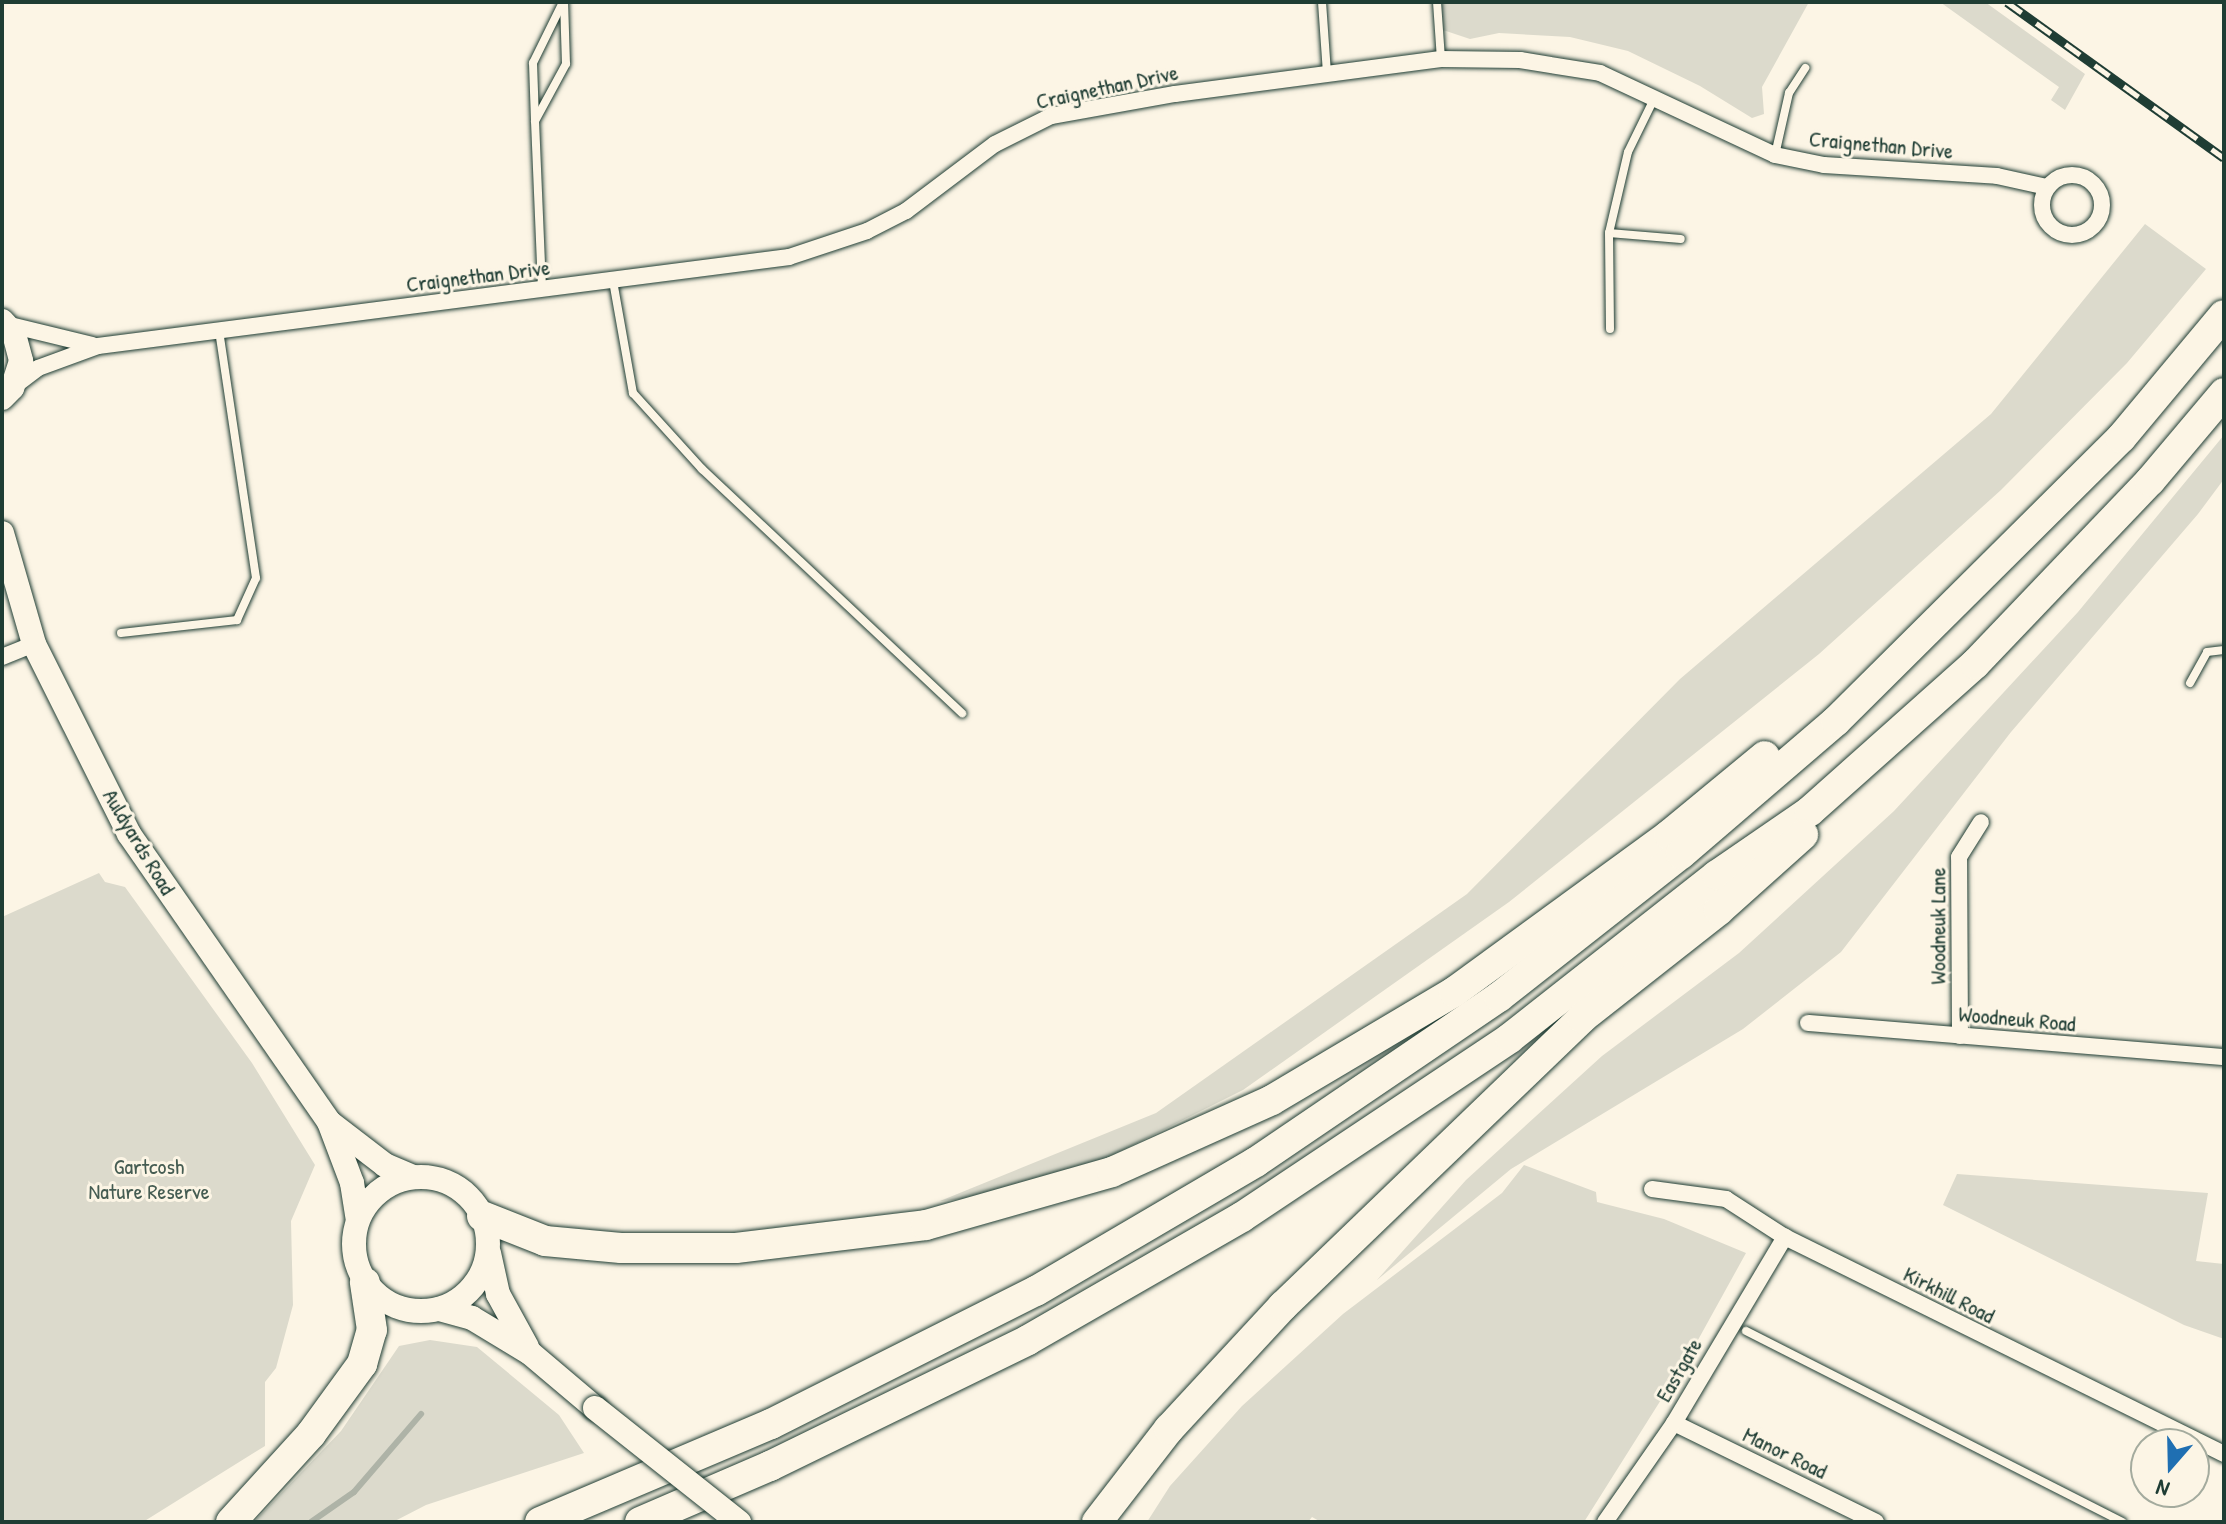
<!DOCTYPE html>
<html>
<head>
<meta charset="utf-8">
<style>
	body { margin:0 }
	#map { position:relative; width:2226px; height:1524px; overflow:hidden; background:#fcf5e5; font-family:"Patrick Hand",sans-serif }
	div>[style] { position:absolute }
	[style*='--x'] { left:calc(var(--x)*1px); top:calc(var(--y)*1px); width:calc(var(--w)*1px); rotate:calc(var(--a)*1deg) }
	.green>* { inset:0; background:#dcdacc }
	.stream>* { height:6px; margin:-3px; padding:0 3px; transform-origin:3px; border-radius:3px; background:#aeb3a7 }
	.roads { filter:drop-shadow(0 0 2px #1f3d34) drop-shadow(0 0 2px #1f3d34) }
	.lane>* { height:8px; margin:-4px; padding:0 4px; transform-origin:4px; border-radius:4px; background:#fcf5e5 }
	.street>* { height:16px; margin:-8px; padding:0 8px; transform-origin:8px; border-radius:8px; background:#fcf5e5 }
	.street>.ring { margin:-8px; padding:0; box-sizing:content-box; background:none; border:16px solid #fcf5e5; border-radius:50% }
	.secondary>* { height:24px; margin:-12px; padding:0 12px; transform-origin:12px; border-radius:12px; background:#fcf5e5 }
	.secondary>.ring { margin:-12px; padding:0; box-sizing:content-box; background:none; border:24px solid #fcf5e5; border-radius:50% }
	.highway>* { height:30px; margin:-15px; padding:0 15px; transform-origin:15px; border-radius:15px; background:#fcf5e5 }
	.rail>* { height:9px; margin-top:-4.5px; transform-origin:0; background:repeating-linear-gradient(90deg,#fcf5e5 0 18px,#1f3d34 0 36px); box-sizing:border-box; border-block:2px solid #1f3d34 }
	.bridges { filter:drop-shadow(0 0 2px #1f3d34) drop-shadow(0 0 2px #1f3d34) }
	.secondary-bridge>* { height:24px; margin:-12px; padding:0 12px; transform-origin:12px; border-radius:12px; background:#fcf5e5 }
	span { translate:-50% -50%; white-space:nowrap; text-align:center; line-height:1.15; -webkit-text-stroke:6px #fcf5e5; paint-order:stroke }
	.street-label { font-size:22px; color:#1f3d34 }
	.park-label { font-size:22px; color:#455c52 }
	.frame { position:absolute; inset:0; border:4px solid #1f3d34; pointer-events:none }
	.north { position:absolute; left:2130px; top:1428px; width:80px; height:80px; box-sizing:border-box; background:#fcf5e5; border:2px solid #a4ab9e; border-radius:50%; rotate:200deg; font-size:22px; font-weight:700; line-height:32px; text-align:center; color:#1f3d34 }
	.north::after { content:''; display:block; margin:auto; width:28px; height:36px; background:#1f6fb2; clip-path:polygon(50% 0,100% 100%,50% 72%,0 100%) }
</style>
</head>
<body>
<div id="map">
	<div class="green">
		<i style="clip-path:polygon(1439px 2px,1809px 2px,1762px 87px,1764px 114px,1752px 118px,1700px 86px,1628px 51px,1570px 37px,1499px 33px,1470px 39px,1437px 28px)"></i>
		<i style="clip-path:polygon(1940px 2px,1985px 2px,2085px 74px,2065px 110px,2051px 100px,2059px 87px)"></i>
		<i style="clip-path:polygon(2145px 224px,2206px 269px,2127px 363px,2001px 490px,1819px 654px,1509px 902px,1243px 1090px,1039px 1192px,940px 1201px,1156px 1113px,1467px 894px,1680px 679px,1991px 414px)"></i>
		<i style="clip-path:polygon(2224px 435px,2224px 479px,2198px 514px,2011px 732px,1841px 952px,1743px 1029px,1511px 1169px,1377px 1280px,1466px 1180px,1602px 1056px,1739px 953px,1894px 811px,2078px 612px)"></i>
		<i style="clip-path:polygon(99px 873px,105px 882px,125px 887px,252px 1063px,315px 1165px,291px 1221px,293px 1305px,276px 1368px,265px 1382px,265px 1446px,143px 1522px,2px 1522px,2px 917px)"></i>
		<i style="clip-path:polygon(1524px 1165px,1596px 1192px,1597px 1202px,1664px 1219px,1746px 1253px,1693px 1349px,1584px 1522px,1321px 1522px,1312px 1517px,1308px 1522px,1147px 1522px,1170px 1486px,1242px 1406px,1343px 1314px,1502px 1193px)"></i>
		<i style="clip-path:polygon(1957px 1174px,2208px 1193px,2196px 1261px,2224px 1264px,2224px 1339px,2184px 1325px,1943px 1205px)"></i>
		<i style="clip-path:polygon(430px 1340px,477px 1347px,559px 1415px,584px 1453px,426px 1505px,393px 1522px,254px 1522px,341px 1431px,399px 1346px)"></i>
	</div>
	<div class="stream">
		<i style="--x:311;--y:1522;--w:52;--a:-34.9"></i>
		<i style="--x:354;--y:1492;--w:103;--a:-49.3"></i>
	</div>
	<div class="roads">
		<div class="lane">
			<i style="--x:563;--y:2;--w:68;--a:116.2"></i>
			<i style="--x:533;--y:63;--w:58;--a:88"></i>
			<i style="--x:535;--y:121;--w:65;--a:-61.5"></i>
			<i style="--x:566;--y:64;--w:62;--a:-91.8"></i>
			<i style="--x:1322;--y:2;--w:71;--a:86"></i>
			<i style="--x:1437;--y:2;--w:57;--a:86"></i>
			<i style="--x:535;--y:121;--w:169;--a:87.6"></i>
			<i style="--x:1775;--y:155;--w:64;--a:-77.3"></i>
			<i style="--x:1789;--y:93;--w:30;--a:-57"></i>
			<i style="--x:1609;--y:233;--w:72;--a:4.8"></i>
			<i style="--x:613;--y:281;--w:114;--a:79.9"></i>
			<i style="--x:633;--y:393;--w:103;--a:47.8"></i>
			<i style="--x:702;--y:469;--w:357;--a:43.2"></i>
			<i style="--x:1610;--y:329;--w:96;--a:-90.6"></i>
			<i style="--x:1609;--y:233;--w:83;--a:-76.8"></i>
			<i style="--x:1628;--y:152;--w:59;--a:-63.9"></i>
			<i style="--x:121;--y:633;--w:117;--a:-6.4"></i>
			<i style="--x:237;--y:620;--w:46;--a:-65.7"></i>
			<i style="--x:256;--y:578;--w:250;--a:-98.5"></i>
			<i style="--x:2190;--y:683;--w:35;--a:-61"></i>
			<i style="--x:2207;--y:652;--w:17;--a:-7"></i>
			<i style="--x:1746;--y:1331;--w:422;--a:26.9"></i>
		</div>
		<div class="street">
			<i class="ring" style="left:2042px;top:175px;width:44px;height:44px"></i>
			<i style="--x:6;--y:324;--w:89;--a:13.7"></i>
			<i style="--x:13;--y:387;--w:31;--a:-37"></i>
			<i style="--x:38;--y:368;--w:64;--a:-20.1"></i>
			<i style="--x:98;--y:346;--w:697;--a:-7.34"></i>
			<i style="--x:789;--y:257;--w:82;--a:-18.4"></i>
			<i style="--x:867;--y:231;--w:44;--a:-27.1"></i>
			<i style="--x:906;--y:211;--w:111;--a:-37"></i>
			<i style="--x:995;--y:144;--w:63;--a:-26.6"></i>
			<i style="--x:1051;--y:116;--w:126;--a:-10.1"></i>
			<i style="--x:1175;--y:94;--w:268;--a:-7.5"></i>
			<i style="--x:1441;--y:59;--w:79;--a:0.7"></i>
			<i style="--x:1520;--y:60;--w:81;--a:9.2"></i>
			<i style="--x:1600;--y:73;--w:193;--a:25.1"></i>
			<i style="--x:1775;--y:155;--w:50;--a:11.5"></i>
			<i style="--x:1824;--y:165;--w:173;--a:3.6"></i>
			<i style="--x:1997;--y:176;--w:51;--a:12.4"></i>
			<i style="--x:2;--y:657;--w:35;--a:-22"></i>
			<i style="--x:1808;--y:1023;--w:417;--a:4.7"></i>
			<i style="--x:1960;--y:1036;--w:179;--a:-90.3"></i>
			<i style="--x:1959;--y:857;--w:41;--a:-57.8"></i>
			<i style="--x:1652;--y:1189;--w:75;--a:7.7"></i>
			<i style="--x:1726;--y:1199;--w:70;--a:32.8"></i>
			<i style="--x:1785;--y:1237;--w:490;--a:26.3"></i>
			<i style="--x:1674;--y:1423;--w:225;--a:26.1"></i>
			<i style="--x:1605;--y:1522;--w:121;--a:-55.1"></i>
			<i style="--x:1674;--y:1423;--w:217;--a:-59.2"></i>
		</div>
		<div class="secondary">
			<i style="--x:2;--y:321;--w:18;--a:47"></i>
			<i style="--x:14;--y:334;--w:28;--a:75"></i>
			<i style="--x:21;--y:361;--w:28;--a:108"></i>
			<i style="--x:12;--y:388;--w:14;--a:135"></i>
			<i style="--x:2;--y:533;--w:116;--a:73.9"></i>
			<i style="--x:34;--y:644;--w:212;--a:63.4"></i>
			<i style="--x:129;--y:834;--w:351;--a:55.2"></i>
			<i style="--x:329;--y:1122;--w:65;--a:69.3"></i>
			<i style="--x:352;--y:1183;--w:37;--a:81"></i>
			<i style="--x:329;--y:1122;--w:71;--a:37.5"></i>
			<i style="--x:385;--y:1165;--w:30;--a:23"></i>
			<i class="ring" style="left:354px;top:1177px;width:110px;height:110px"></i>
			<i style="--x:489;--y:1253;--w:42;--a:77.6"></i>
			<i style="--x:498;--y:1294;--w:60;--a:61.3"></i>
			<i style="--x:439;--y:1309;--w:34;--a:15"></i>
			<i style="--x:472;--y:1318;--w:68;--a:31.1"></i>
			<i style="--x:530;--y:1353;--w:85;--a:40.2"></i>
		</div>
		<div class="highway">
			<i style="--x:482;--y:1216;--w:68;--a:21.6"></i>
			<i style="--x:545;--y:1241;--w:76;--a:5.3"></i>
			<i style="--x:621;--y:1248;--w:115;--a:0"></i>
			<i style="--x:736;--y:1248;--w:191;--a:-6.9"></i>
			<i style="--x:926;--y:1225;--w:193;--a:-15.9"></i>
			<i style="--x:1112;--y:1172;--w:175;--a:-24.2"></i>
			<i style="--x:1272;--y:1100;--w:212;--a:-30.7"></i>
			<i style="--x:1454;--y:992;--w:266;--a:-36.1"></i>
			<i style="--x:1669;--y:835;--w:124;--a:-39.5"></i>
			<i style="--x:231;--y:1522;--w:119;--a:-47.7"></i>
			<i style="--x:311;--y:1434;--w:87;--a:-53.9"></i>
			<i style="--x:362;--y:1364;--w:35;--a:-74"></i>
			<i style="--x:372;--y:1330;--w:48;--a:-98.5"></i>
			<i style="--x:540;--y:1522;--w:251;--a:-23"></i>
			<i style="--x:771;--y:1424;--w:297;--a:-26.7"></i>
			<i style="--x:1036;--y:1291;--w:255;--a:-30.4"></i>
			<i style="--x:1256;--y:1162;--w:294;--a:-34.2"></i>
			<i style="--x:1499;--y:997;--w:231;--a:-38.2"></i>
			<i style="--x:1681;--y:854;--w:204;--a:-40.6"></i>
			<i style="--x:1836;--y:721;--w:402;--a:-44.8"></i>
			<i style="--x:2121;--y:438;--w:160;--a:-50.1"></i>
			<i style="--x:640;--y:1522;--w:142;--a:-23.3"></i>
			<i style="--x:770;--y:1466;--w:287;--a:-26"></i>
			<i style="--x:1028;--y:1340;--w:247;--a:-29.9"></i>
			<i style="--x:1242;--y:1217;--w:322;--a:-33.7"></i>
			<i style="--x:1510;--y:1038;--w:263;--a:-38.2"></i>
			<i style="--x:1717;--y:875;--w:113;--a:-34.5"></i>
			<i style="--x:1810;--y:811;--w:221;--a:-41.7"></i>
			<i style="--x:1975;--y:664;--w:253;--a:-46.3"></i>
			<i style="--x:2150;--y:481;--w:115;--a:-49.9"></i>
			<i style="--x:1097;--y:1522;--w:118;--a:-52.3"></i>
			<i style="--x:1169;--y:1429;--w:168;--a:-47.2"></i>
			<i style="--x:1283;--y:1306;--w:415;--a:-43.9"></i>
			<i style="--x:1582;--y:1018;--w:174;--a:-38.2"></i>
			<i style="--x:1719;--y:910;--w:113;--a:-41.8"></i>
		</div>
	</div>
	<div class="rail">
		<i style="--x:2007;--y:2;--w:267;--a:35.7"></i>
	</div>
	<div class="bridges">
		<div class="secondary-bridge">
			<i style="--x:595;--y:1408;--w:184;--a:38.4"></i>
		</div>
	</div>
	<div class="street-label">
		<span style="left:1107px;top:87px;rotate:-12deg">Craignethan Drive</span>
		<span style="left:1881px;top:145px;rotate:5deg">Craignethan Drive</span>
		<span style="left:478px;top:276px;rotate:-7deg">Craignethan Drive</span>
		<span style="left:139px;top:842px;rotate:59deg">Auldyards Road</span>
		<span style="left:1938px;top:926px;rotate:-90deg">Woodneuk Lane</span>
		<span style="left:2017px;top:1019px;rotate:5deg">Woodneuk Road</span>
		<span style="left:1949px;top:1295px;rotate:27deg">Kirkhill Road</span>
		<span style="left:1679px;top:1370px;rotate:-60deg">Eastgate</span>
		<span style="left:1785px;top:1453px;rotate:26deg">Manor Road</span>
	</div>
	<div class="park-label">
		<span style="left:149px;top:1179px">Gartcosh<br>Nature Reserve</span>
	</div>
	<div class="frame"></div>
	<div class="north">N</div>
</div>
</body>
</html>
